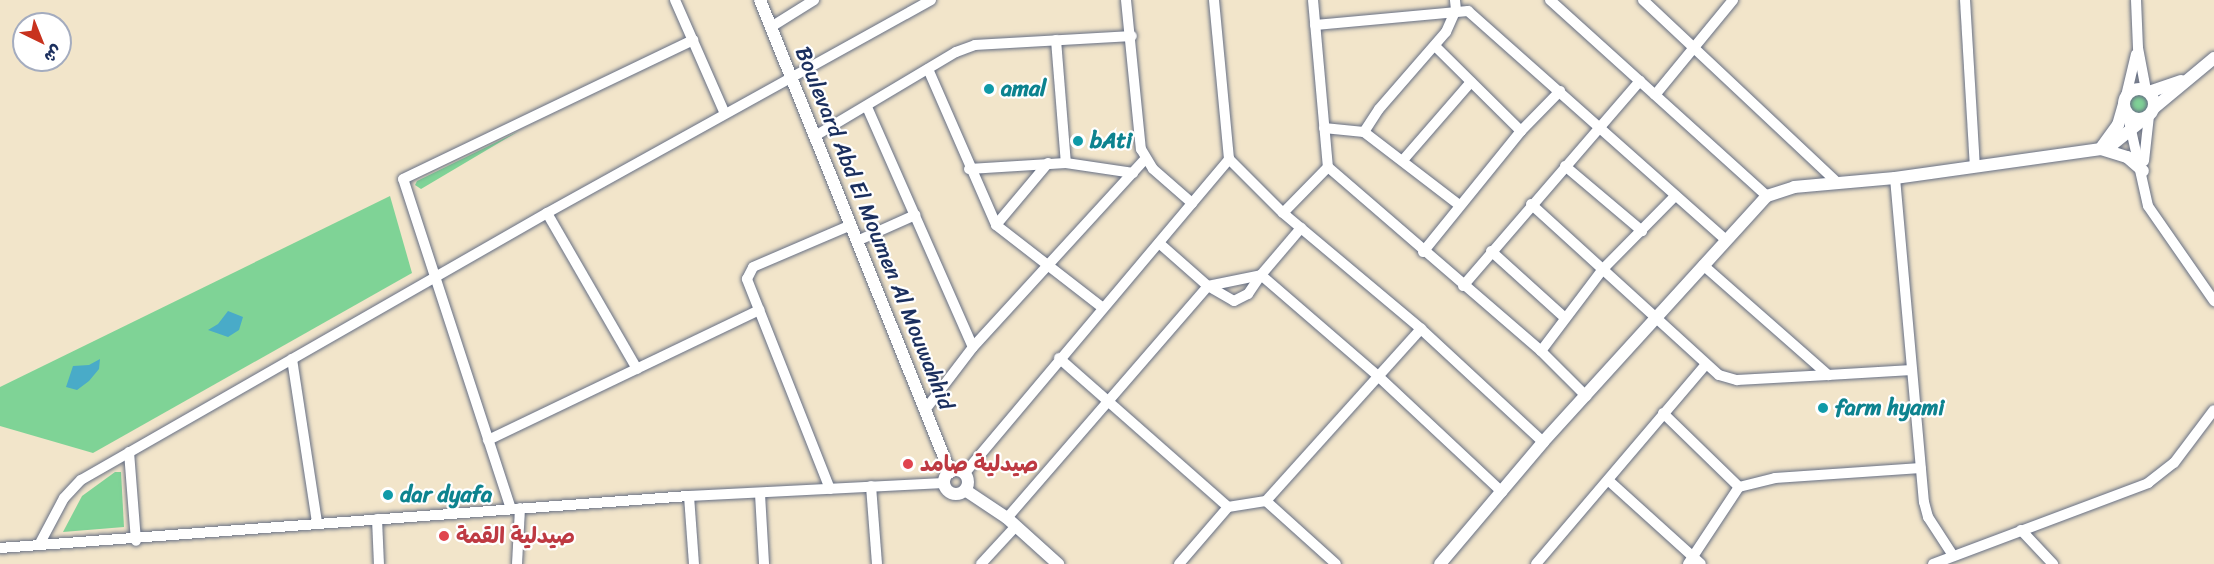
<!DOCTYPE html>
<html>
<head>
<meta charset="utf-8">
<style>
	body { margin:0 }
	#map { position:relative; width:2214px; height:564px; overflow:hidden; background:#f2e5ca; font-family:Sriracha,"Playpen Sans Arabic",sans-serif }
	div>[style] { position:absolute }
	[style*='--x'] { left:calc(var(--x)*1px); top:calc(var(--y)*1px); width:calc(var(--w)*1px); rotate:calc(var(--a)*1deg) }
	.green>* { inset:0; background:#7fd396 }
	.round { border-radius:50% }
	.water>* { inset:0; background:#49abc8 }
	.roads { filter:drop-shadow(0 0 2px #666f84) drop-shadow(0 0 2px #666f84) }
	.minor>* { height:10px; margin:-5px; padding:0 5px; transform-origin:5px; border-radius:5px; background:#fff }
	.tertiary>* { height:12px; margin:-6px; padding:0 6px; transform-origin:6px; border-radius:6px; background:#fff }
	.tertiary>.ring { margin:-6px; padding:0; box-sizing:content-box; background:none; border:12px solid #fff; border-radius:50% }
	.dots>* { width:16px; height:16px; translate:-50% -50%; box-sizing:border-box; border:3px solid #fff; border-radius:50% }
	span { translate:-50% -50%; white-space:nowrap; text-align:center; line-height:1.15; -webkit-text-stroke:4.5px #fff; paint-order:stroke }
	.culture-label { font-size:22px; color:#0d838f; font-weight:700 }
	.left { translate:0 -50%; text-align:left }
	.street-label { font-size:22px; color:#1b2f5e }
	.health-label { font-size:22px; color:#be3a42; font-weight:700 }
	.north { position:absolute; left:12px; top:12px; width:60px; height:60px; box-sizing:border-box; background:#fff; border:2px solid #a4acbf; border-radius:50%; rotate:137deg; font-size:16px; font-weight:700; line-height:24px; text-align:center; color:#1b2f5e }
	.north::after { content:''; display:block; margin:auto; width:21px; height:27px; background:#c8321e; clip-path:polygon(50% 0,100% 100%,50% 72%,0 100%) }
</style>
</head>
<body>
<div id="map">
	<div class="green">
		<i class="round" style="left:2129px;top:93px;width:22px;height:22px"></i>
		<i style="clip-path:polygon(519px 131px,421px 189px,415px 185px,417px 181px)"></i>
		<i style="clip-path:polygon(390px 196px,412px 273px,93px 453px,0 426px,0 387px)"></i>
		<i style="clip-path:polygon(115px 472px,121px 472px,124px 527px,63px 532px,82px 496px)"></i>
	</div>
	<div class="water">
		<i style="clip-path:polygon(228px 311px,243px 317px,239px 330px,228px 337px,208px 330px,218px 324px)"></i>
		<i style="clip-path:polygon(100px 359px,99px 369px,89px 381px,77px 390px,66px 387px,73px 366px,89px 365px)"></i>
	</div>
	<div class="roads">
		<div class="minor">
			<i style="--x:675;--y:0;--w:124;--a:66.3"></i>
			<i style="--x:1126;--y:0;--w:150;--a:84.3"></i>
			<i style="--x:1141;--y:149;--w:23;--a:59"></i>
			<i style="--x:1153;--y:169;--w:52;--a:41.1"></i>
			<i style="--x:1313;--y:0;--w:168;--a:84.9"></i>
			<i style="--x:1328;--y:167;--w:281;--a:40.8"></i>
			<i style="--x:1541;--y:351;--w:64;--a:45"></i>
			<i style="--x:1550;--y:0;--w:292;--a:42.1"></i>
			<i style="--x:1643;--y:0;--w:267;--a:43.2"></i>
			<i style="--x:1965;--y:0;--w:167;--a:86.6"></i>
			<i style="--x:2136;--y:0;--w:48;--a:87.6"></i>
			<i style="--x:2138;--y:48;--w:43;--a:79.2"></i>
			<i style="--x:1315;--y:25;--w:154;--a:-5.2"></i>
			<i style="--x:1468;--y:11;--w:345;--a:41.6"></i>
			<i style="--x:771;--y:27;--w:51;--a:-32.1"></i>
			<i style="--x:1056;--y:40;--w:123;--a:85.4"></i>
			<i style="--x:1435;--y:46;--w:121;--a:44.7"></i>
			<i style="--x:928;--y:69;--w:170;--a:66.4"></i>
			<i style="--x:996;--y:225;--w:135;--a:37.8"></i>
			<i style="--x:1655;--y:95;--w:123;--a:-50.6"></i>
			<i style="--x:2126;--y:96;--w:43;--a:-76.6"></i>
			<i style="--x:867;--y:107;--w:262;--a:66.2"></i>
			<i style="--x:2127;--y:112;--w:96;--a:77.4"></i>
			<i style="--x:2148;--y:206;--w:116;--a:55.2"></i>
			<i style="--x:1324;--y:128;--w:40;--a:5.7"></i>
			<i style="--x:1364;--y:132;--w:120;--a:37.5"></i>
			<i style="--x:1364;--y:132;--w:27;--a:-57"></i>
			<i style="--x:1379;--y:109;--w:102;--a:-49"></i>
			<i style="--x:1446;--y:32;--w:24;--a:-66"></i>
			<i style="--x:1456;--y:10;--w:10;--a:-96"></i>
			<i style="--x:815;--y:136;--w:164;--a:-30.8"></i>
			<i style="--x:956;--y:52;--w:20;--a:-20"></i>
			<i style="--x:975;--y:45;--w:157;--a:-3.3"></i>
			<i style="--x:1229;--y:159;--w:76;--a:45"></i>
			<i style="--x:1283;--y:213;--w:180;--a:40"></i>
			<i style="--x:1421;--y:329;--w:166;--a:42.8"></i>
			<i style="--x:1404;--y:159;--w:102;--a:-49"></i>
			<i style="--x:2144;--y:161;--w:45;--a:-83.7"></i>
			<i style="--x:1565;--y:166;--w:101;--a:40.2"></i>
			<i style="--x:969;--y:169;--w:97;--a:-3.5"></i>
			<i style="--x:1066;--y:163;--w:68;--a:8.5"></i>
			<i style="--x:1895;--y:178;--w:325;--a:84.9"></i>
			<i style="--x:1924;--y:502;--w:16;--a:75"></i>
			<i style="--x:1928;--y:517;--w:44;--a:57"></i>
			<i style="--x:1531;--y:204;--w:254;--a:42.3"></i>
			<i style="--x:1719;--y:375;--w:19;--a:16"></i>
			<i style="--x:1737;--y:380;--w:91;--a:-3.1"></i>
			<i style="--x:547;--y:213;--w:180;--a:60"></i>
			<i style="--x:1283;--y:213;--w:64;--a:-45.6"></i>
			<i style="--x:996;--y:225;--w:81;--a:-50"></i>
			<i style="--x:857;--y:241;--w:64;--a:-24.1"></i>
			<i style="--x:1159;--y:243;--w:65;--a:41.3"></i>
			<i style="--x:1208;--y:286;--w:30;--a:30"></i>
			<i style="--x:1234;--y:301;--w:16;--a:-27"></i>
			<i style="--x:1248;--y:294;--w:23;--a:-56"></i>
			<i style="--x:1261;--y:275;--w:155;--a:40.8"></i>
			<i style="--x:1378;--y:376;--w:170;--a:43.1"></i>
			<i style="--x:1491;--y:251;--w:98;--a:42.1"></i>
			<i style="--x:1423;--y:252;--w:156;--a:-51"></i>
			<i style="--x:1521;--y:131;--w:56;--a:-45.7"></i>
			<i style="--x:1703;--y:265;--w:167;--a:41.3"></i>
			<i style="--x:1828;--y:375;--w:84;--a:-3.4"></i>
			<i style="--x:1463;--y:286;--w:271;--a:-49.2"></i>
			<i style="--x:1541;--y:351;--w:103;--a:-52.9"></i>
			<i style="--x:1603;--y:269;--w:103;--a:-45.4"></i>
			<i style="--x:1059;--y:358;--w:225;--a:41.4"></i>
			<i style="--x:292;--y:359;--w:166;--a:81.3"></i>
			<i style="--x:925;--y:410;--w:79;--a:-52.7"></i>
			<i style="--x:973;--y:347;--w:255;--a:-47.5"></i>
			<i style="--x:1663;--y:413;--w:106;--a:44.2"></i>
			<i style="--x:1739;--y:487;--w:37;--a:-14"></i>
			<i style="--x:1775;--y:478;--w:146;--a:-3.9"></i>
			<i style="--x:488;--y:440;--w:301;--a:-25.6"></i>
			<i style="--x:129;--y:452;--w:89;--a:85.5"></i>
			<i style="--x:964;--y:474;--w:412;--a:-49.9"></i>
			<i style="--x:1229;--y:159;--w:160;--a:-95.4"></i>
			<i style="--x:1608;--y:480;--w:125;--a:42.1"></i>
			<i style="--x:871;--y:486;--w:78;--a:85.6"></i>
			<i style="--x:830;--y:489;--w:226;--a:-111.6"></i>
			<i style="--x:747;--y:279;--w:13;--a:-63"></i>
			<i style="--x:753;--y:267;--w:107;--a:-23.2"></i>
			<i style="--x:760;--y:494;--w:70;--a:86.7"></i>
			<i style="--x:689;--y:496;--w:68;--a:85.8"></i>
			<i style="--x:1266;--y:501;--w:94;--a:42"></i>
			<i style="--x:511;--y:509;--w:347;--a:-108.1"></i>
			<i style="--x:403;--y:179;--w:322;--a:-25.6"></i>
			<i style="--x:1007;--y:518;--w:307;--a:-49.1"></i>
			<i style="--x:1208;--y:286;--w:54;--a:-11.7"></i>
			<i style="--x:1261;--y:275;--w:62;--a:-49.6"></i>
			<i style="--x:377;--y:519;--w:45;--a:87.5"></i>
			<i style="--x:2021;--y:530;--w:47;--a:46.7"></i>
			<i style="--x:39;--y:545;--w:53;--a:-62"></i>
			<i style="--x:64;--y:498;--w:25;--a:-47"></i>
			<i style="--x:81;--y:480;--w:537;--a:-29.81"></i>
			<i style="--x:547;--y:213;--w:439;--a:-29"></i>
			<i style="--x:0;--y:548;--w:691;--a:-4.32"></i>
			<i style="--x:689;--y:496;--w:255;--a:-2.9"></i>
			<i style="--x:517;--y:564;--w:56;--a:-86.9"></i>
			<i style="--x:981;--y:564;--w:52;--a:-47.4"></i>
			<i style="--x:1179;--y:564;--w:75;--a:-49.3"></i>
			<i style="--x:1228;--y:507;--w:38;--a:-9"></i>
			<i style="--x:1266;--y:501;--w:232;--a:-48"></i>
			<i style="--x:1536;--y:564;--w:262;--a:-49.6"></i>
			<i style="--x:1688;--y:564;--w:92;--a:-56.5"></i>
			<i style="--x:1933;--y:564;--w:230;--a:-20.6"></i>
			<i style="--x:2148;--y:483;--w:33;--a:-38"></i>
			<i style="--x:2174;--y:463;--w:66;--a:-53"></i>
		</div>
		<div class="tertiary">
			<i style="--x:760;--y:0;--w:509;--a:68.07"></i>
			<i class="ring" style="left:2124px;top:89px;width:18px;height:18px"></i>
			<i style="--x:2149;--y:92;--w:34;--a:-19"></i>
			<i style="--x:2154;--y:108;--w:78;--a:-39.8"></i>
			<i style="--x:2101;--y:148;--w:29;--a:-54"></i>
			<i style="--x:2118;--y:125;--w:22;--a:-74"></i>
			<i style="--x:2101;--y:149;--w:27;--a:17"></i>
			<i style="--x:2127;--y:157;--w:21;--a:41"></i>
			<i class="ring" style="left:944px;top:470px;width:12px;height:12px"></i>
			<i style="--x:965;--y:490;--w:50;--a:33.7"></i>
			<i style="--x:1007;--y:518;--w:69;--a:42"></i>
			<i style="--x:1440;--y:564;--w:160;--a:-49.8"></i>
			<i style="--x:1543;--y:442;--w:333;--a:-47.7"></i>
			<i style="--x:1767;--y:196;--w:28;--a:-18"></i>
			<i style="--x:1794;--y:187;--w:101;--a:-5.1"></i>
			<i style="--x:1895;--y:178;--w:208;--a:-8"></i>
			<i style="--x:2101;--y:149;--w:13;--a:-23"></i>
			<i style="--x:2113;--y:144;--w:40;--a:-39"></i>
		</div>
	</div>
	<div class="dots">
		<i style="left:989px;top:89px;background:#0f9aa8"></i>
		<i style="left:1078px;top:141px;background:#0f9aa8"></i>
		<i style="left:1823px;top:408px;background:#0f9aa8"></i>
		<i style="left:908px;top:464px;background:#e0444e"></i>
		<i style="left:388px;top:495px;background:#0f9aa8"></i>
		<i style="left:444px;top:536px;background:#e0444e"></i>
	</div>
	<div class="culture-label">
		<span class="left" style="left:1001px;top:89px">amal</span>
		<span class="left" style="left:1090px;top:141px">bAti</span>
		<span class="left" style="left:1835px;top:408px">farm hyami</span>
		<span class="left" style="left:400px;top:495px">dar dyafa</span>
	</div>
	<div class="street-label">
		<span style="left:875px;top:228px;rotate:68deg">Boulevard Abd El Moumen Al Mouwahhid</span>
	</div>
	<div class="health-label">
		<span class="left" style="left:920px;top:464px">صيدلية صامد</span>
		<span class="left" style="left:456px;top:536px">صيدلية القمة</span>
	</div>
	<div class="north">ش</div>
</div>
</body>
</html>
